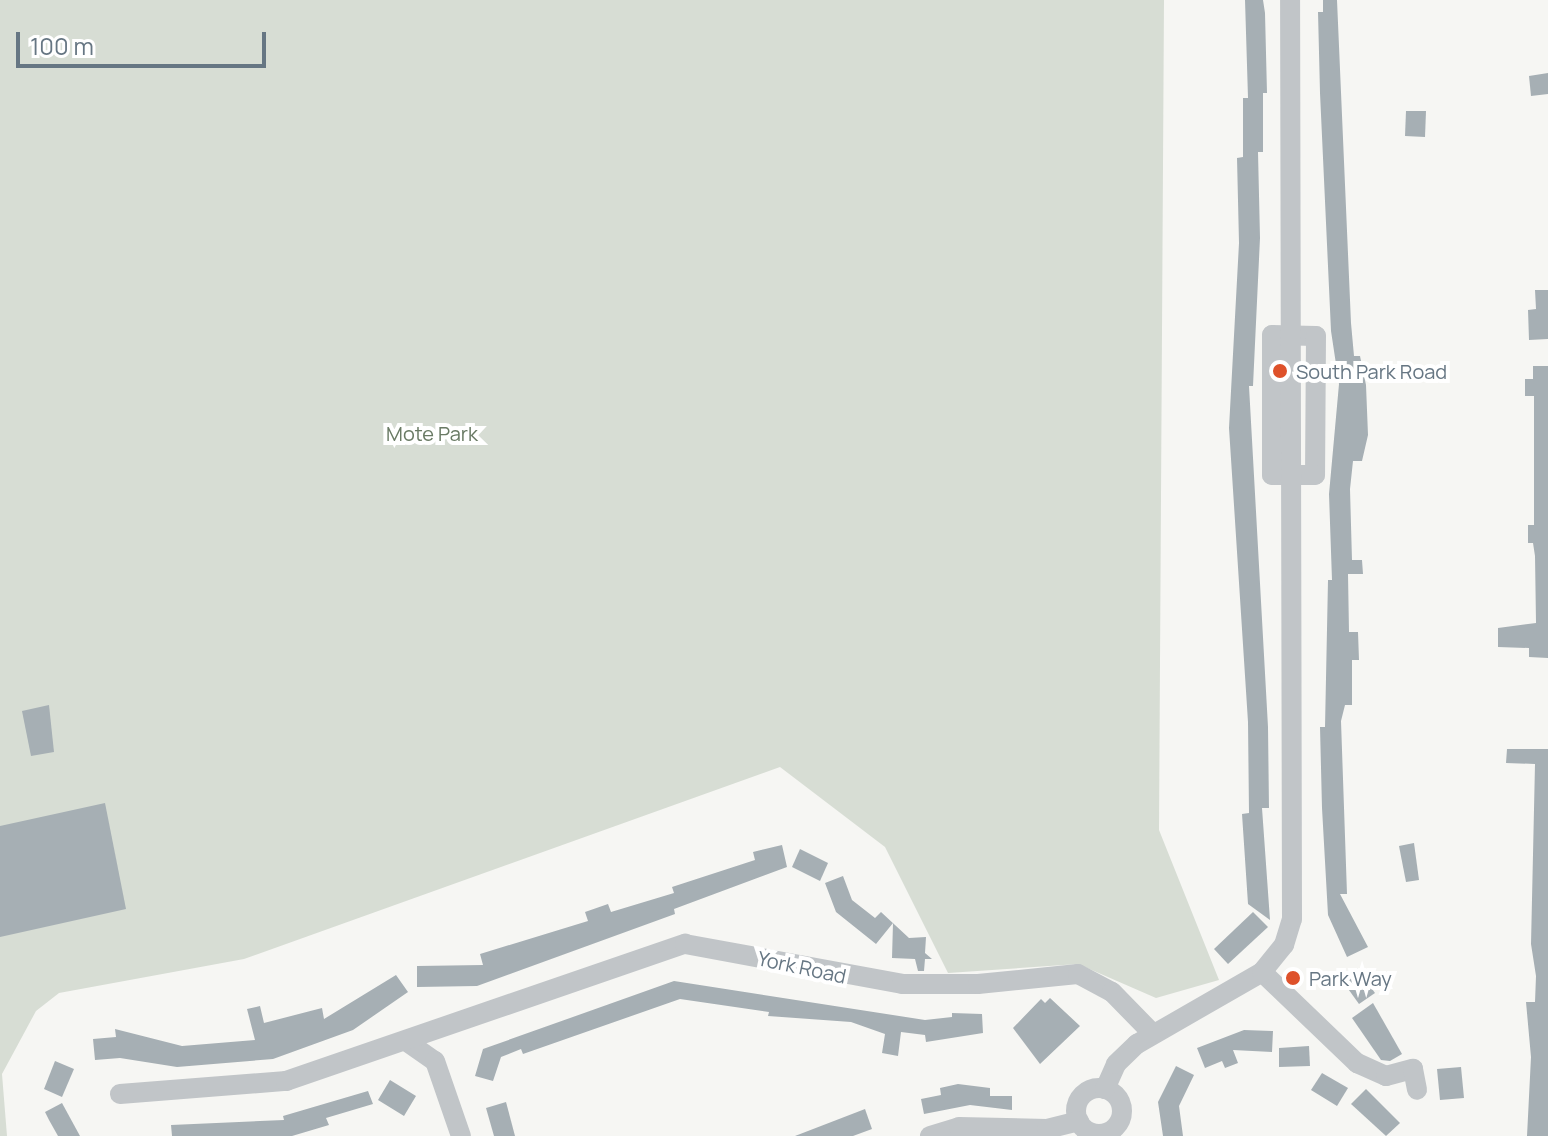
<!DOCTYPE html>
<html>
<head>
<meta charset="utf-8">
<style>
	body { margin:0 }
	#map { position:relative; width:1548px; height:1136px; overflow:hidden; background:#f6f6f3; font-family:Manrope,sans-serif }
	div>[style] { position:absolute }
	[style*='--x'] { left:calc(var(--x)*1px); top:calc(var(--y)*1px); width:calc(var(--w)*1px); rotate:calc(var(--a)*1deg) }
	.green>* { inset:0; background:#d7ddd4 }
	.building>* { inset:0; background:#a6afb4 }
	.minor>* { height:20px; margin:-10px; padding:0 10px; transform-origin:10px; border-radius:10px; background:#c1c5c8 }
	.minor>.ring { margin:-10px; padding:0; box-sizing:content-box; background:none; border:20px solid #c1c5c8; border-radius:50% }
	.dots>* { width:22px; height:22px; translate:-50% -50%; box-sizing:border-box; border:4px solid #fff; border-radius:50% }
	span { translate:-50% -50%; white-space:nowrap; text-align:center; line-height:1.15; -webkit-text-stroke:8px #fff; paint-order:stroke }
	.poi-label { font-size:20px; color:#667683 }
	.left { translate:0 -50%; text-align:left }
	.park-label { font-size:20px; color:#697a64 }
	.street-label { font-size:20px; color:#667683 }
	.scale { position:absolute; left:16px; top:32px; width:250px; height:36px; box-sizing:border-box; border:4px solid #667683; border-top:0; padding-left:10px; font-size:24px; line-height:28px; white-space:nowrap; color:#667683; -webkit-text-stroke:6px #fff; paint-order:stroke }
</style>
</head>
<body>
<div id="map">
	<div class="green">
		<i style="clip-path:polygon(0 0,1164px 0,1159px 830px,1219px 980px,1156px 998px,1078px 964px,948px 973px,885px 847px,780px 767px,244px 959px,59px 993px,36px 1011px,2px 1074px,7px 1136px,0 1136px)"></i>
	</div>
	<div class="building">
		<i style="clip-path:polygon(1245px 0,1263px 0,1265px 13px,1267px 93px,1263px 93px,1263px 152px,1258px 152px,1260px 238px,1253px 386px,1249px 386px,1268px 727px,1269px 808px,1262px 808px,1270px 920px,1248px 904px,1242px 814px,1249px 813px,1248px 722px,1229px 428px,1239px 243px,1237px 158px,1243px 157px,1243px 98px,1248px 98px)"></i>
		<i style="clip-path:polygon(1323px 0,1337px 0,1351px 323px,1354px 356px,1360px 356px,1366px 385px,1368px 435px,1362px 461px,1353px 461px,1350px 489px,1352px 560px,1362px 560px,1363px 574px,1348px 574px,1349px 632px,1358px 632px,1359px 660px,1352px 660px,1352px 705px,1345px 705px,1341px 721px,1347px 894px,1340px 894px,1368px 947px,1347px 957px,1328px 915px,1322px 808px,1320px 727px,1325px 727px,1328px 580px,1332px 580px,1329px 494px,1339px 384px,1331px 331px,1320px 93px,1318px 12px,1323px 12px)"></i>
		<i style="clip-path:polygon(1548px 73px,1548px 94px,1531px 96px,1529px 76px)"></i>
		<i style="clip-path:polygon(1406px 111px,1426px 111px,1425px 137px,1405px 136px)"></i>
		<i style="clip-path:polygon(1535px 290px,1548px 290px,1548px 339px,1529px 340px,1528px 310px,1536px 309px)"></i>
		<i style="clip-path:polygon(1533px 366px,1548px 366px,1548px 658px,1529px 657px,1529px 648px,1498px 647px,1498px 628px,1536px 623px,1535px 556px,1533px 543px,1528px 543px,1528px 525px,1534px 525px,1534px 396px,1525px 396px,1525px 379px,1533px 379px)"></i>
		<i style="clip-path:polygon(49px 705px,54px 752px,31px 756px,22px 711px)"></i>
		<i style="clip-path:polygon(1507px 749px,1548px 749px,1548px 1136px,1527px 1136px,1531px 1057px,1526px 1002px,1535px 1002px,1536px 976px,1531px 944px,1535px 764px,1506px 763px)"></i>
		<i style="clip-path:polygon(105px 803px,126px 909px,0 937px,0 826px)"></i>
		<i style="clip-path:polygon(1414px 843px,1419px 880px,1406px 882px,1399px 846px)"></i>
		<i style="clip-path:polygon(782px 845px,787px 867px,674px 909px,675px 914px,477px 986px,417px 987px,417px 966px,483px 965px,480px 954px,588px 921px,585px 912px,608px 904px,611px 912px,674px 893px,672px 887px,755px 860px,753px 852px)"></i>
		<i style="clip-path:polygon(800px 849px,828px 863px,820px 881px,792px 867px)"></i>
		<i style="clip-path:polygon(843px 876px,852px 900px,875px 918px,881px 912px,909px 938px,926px 937px,925px 953px,932px 959px,925px 959px,924px 971px,918px 971px,915px 959px,892px 958px,893px 923px,876px 944px,836px 912px,825px 883px)"></i>
		<i style="clip-path:polygon(1253px 912px,1268px 927px,1228px 964px,1214px 949px)"></i>
		<i style="clip-path:polygon(1357px 968px,1375px 993px,1359px 1004px,1341px 979px)"></i>
		<i style="clip-path:polygon(396px 975px,408px 992px,353px 1030px,273px 1059px,177px 1067px,120px 1058px,95px 1060px,93px 1039px,116px 1037px,115px 1029px,182px 1046px,255px 1040px,247px 1009px,260px 1006px,264px 1023px,322px 1008px,324px 1019px)"></i>
		<i style="clip-path:polygon(674px 981px,925px 1020px,952px 1017px,952px 1013px,982px 1014px,983px 1033px,926px 1042px,925px 1035px,901px 1032px,898px 1056px,882px 1053px,885px 1034px,851px 1022px,768px 1016px,769px 1012px,680px 999px,523px 1054px,521px 1049px,501px 1057px,493px 1081px,475px 1076px,483px 1049px)"></i>
		<i style="clip-path:polygon(1050px 998px,1080px 1026px,1040px 1064px,1013px 1028px,1041px 999px,1045px 1003px)"></i>
		<i style="clip-path:polygon(1373px 1003px,1402px 1054px,1390px 1061px,1381px 1060px,1352px 1018px)"></i>
		<i style="clip-path:polygon(1244px 1030px,1273px 1031px,1272px 1052px,1233px 1050px,1238px 1063px,1225px 1068px,1222px 1061px,1205px 1068px,1197px 1048px)"></i>
		<i style="clip-path:polygon(1309px 1046px,1310px 1066px,1279px 1067px,1279px 1048px)"></i>
		<i style="clip-path:polygon(55px 1061px,74px 1069px,62px 1097px,44px 1089px)"></i>
		<i style="clip-path:polygon(1176px 1066px,1194px 1075px,1179px 1106px,1183px 1136px,1163px 1136px,1158px 1102px)"></i>
		<i style="clip-path:polygon(1461px 1067px,1464px 1098px,1440px 1100px,1437px 1069px)"></i>
		<i style="clip-path:polygon(1322px 1073px,1348px 1088px,1337px 1106px,1311px 1090px)"></i>
		<i style="clip-path:polygon(390px 1080px,416px 1096px,404px 1116px,378px 1100px)"></i>
		<i style="clip-path:polygon(958px 1084px,990px 1088px,990px 1096px,1012px 1096px,1012px 1110px,970px 1105px,924px 1114px,921px 1099px,941px 1095px,940px 1088px)"></i>
		<i style="clip-path:polygon(1366px 1089px,1400px 1123px,1386px 1136px,1351px 1104px)"></i>
		<i style="clip-path:polygon(368px 1091px,373px 1104px,326px 1118px,329px 1125px,292px 1136px,172px 1136px,171px 1125px,284px 1120px,283px 1116px)"></i>
		<i style="clip-path:polygon(506px 1102px,515px 1136px,494px 1136px,486px 1108px)"></i>
		<i style="clip-path:polygon(62px 1103px,80px 1136px,58px 1136px,49px 1120px,45px 1112px)"></i>
		<i style="clip-path:polygon(865px 1109px,872px 1129px,853px 1136px,795px 1136px)"></i>
	</div>
	<div class="minor">
		<i style="--x:1272;--y:335;--w:44;--a:1.3"></i>
		<i style="--x:1316;--y:336;--w:139;--a:90.4"></i>
		<i style="--x:1315;--y:475;--w:43;--a:180"></i>
		<i style="--x:1272;--y:475;--w:140;--a:-90"></i>
		<i style="--x:1262;--y:972;--w:132;--a:43.8"></i>
		<i style="--x:1357;--y:1063;--w:32;--a:24"></i>
		<i style="--x:1386;--y:1076;--w:28;--a:-15"></i>
		<i style="--x:1413;--y:1069;--w:21;--a:79"></i>
		<i style="--x:406;--y:1041;--w:35;--a:35"></i>
		<i style="--x:435;--y:1061;--w:79;--a:70.9"></i>
		<i class="ring" style="left:1076px;top:1088px;width:26px;height:26px"></i>
		<i style="--x:1105;--y:1089;--w:27;--a:-66"></i>
		<i style="--x:1116;--y:1064;--w:29;--a:-44"></i>
		<i style="--x:1137;--y:1044;--w:144;--a:-29.9"></i>
		<i style="--x:1262;--y:972;--w:35;--a:-51"></i>
		<i style="--x:1284;--y:945;--w:27;--a:-73"></i>
		<i style="--x:1292;--y:919;--w:919;--a:-90.12"></i>
		<i style="--x:120;--y:1094;--w:167;--a:-4.5"></i>
		<i style="--x:286;--y:1081;--w:422;--a:-19"></i>
		<i style="--x:685;--y:944;--w:221;--a:10.4"></i>
		<i style="--x:902;--y:984;--w:76;--a:0"></i>
		<i style="--x:978;--y:984;--w:100;--a:-5.7"></i>
		<i style="--x:1078;--y:974;--w:38;--a:28"></i>
		<i style="--x:1112;--y:992;--w:57;--a:45.7"></i>
		<i style="--x:930;--y:1136;--w:30;--a:-17"></i>
		<i style="--x:959;--y:1127;--w:88;--a:1.3"></i>
		<i style="--x:1047;--y:1129;--w:33;--a:-14"></i>
	</div>
	<div class="dots">
		<i style="left:1280px;top:371px;background:#de512a"></i>
		<i style="left:1293px;top:978px;background:#de512a"></i>
	</div>
	<div class="poi-label">
		<span class="left" style="left:1296px;top:371px">South Park Road</span>
		<span class="left" style="left:1309px;top:978px">Park Way</span>
	</div>
	<div class="park-label">
		<span style="left:432px;top:433px">Mote Park</span>
	</div>
	<div class="street-label">
		<span style="left:802px;top:967px;rotate:12deg">York Road</span>
	</div>
	<div class="scale">100 m</div>
</div>
</body>
</html>
